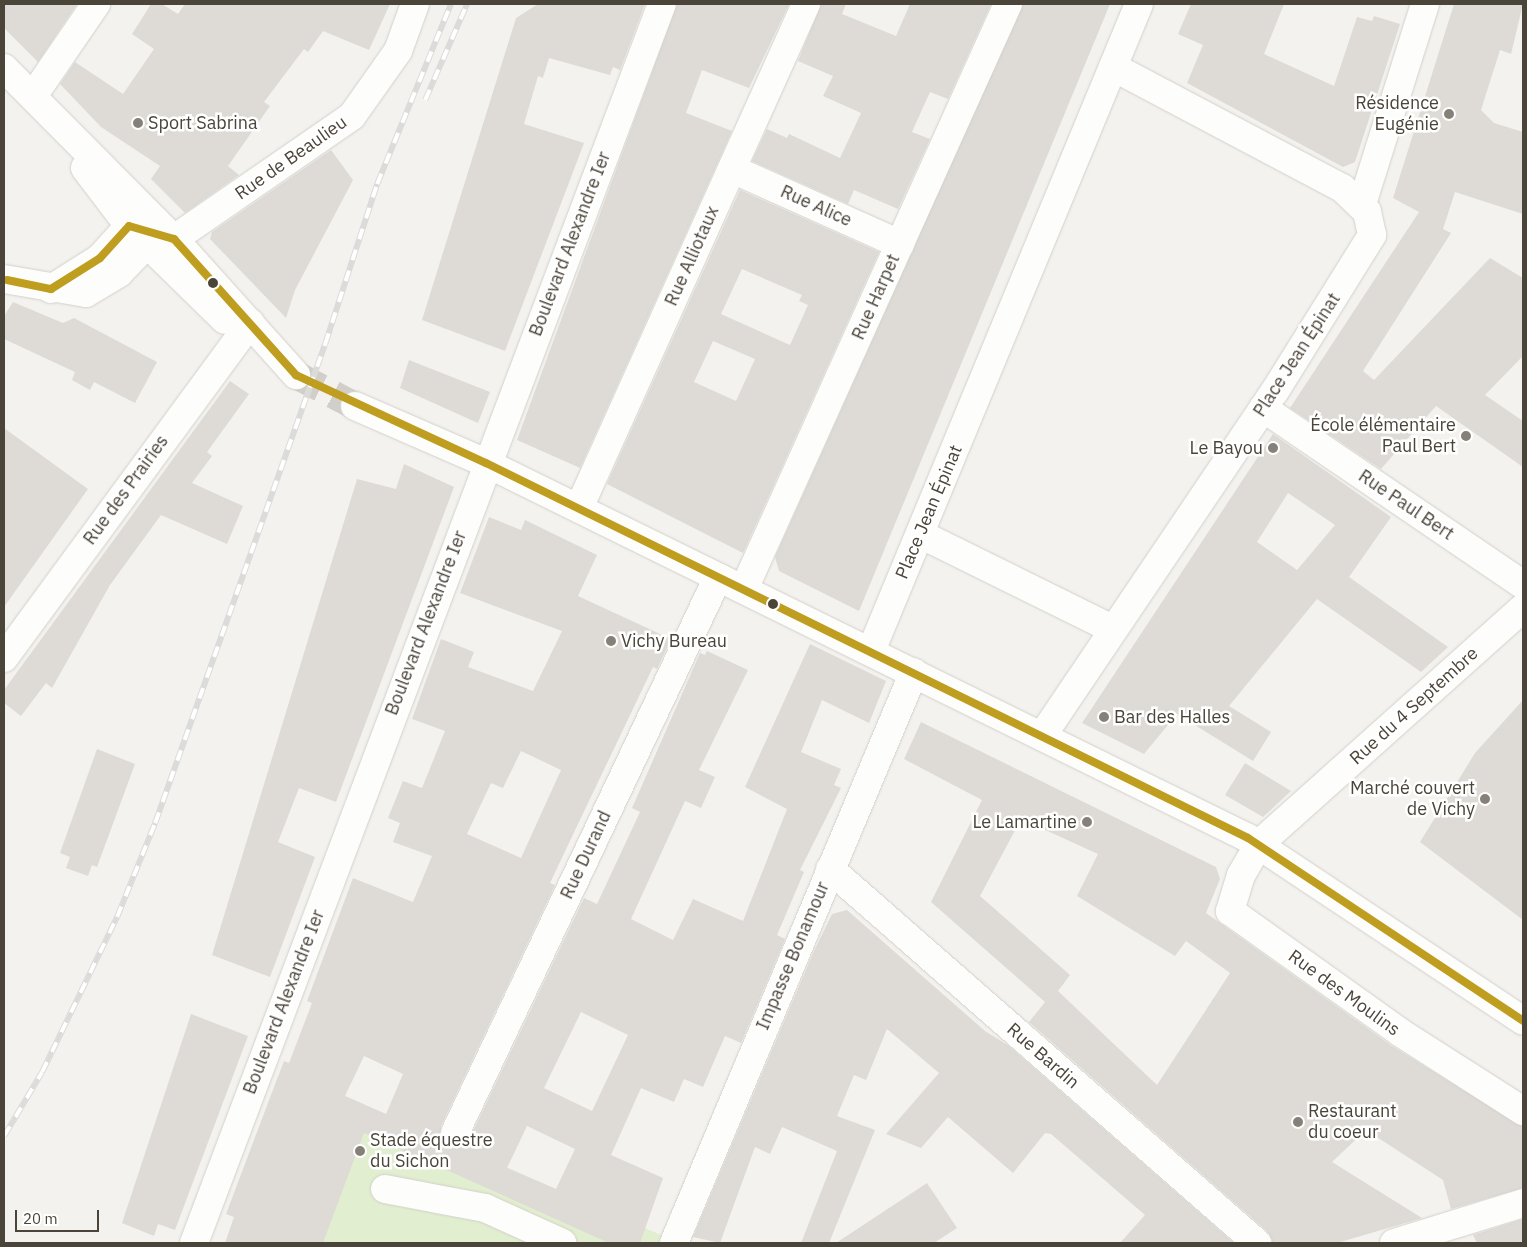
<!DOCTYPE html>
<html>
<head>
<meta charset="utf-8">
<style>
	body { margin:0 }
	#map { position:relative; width:1527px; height:1247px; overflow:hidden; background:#f4f2ee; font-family:"IBM Plex Sans",sans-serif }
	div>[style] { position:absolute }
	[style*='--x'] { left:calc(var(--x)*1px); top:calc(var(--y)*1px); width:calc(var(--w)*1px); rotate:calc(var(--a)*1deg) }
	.green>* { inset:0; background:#e1eecf }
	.building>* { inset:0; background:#dedbd6 }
	.minor-tunnel>* { height:28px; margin-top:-14px; transform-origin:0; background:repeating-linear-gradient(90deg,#d2cfca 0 28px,transparent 0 42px) }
	.roads { filter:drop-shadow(0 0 1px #d2d0cb) drop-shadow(0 0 1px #d2d0cb) }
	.minor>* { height:28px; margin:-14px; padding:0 14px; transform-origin:14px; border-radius:14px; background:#fdfdfc }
	.rail>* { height:5.5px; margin-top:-2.75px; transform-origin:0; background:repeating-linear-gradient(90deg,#fff 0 11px,#dbdbda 0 22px); box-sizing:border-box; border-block:1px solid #dbdbda }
	.bus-1>* { height:8px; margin:-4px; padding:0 4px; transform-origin:4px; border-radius:4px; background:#bf9d1f }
	.dots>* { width:14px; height:14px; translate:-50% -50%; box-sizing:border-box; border:2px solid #fff; border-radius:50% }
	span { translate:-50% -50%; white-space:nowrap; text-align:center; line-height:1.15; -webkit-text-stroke:5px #fff; paint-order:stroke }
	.poi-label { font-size:18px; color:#4b4439 }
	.right { translate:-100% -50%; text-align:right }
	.left { translate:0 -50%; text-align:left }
	.street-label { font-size:18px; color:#4b4439 }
	.frame { position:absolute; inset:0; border:5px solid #4b4439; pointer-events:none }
	.scale { position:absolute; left:15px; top:1210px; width:84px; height:22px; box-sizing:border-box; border:2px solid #4b4439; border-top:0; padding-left:6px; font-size:15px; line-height:18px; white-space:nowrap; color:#4b4439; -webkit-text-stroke:4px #fff; paint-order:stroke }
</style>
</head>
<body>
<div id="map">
	<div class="green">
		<i style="clip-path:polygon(278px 1076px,343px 1102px,345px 1096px,679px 1243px,278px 1243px,289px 1218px,233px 1196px)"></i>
	</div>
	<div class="building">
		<i style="clip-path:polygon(4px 4px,77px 4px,38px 62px,4px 28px)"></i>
		<i style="clip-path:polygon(151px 4px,162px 4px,178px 14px,185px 4px,390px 4px,369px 50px,323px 31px,308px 52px,304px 49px,264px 102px,270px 106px,228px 166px,239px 175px,185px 213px,151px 179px,160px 166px,101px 127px,60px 84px,75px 62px,123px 94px,154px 49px,132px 34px)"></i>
		<i style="clip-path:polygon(538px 4px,645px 4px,620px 70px,613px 67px,610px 75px,549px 58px,543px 78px,538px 76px,524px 124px,584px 143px,505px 351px,422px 320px,516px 18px)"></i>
		<i style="clip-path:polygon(677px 4px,789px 4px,749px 88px,702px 70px,686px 113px,732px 131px,580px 468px,517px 440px)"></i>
		<i style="clip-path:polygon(821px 4px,846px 4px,842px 14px,896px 36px,910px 4px,991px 4px,948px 99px,930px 92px,912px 132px,930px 139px,898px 209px,854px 190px,848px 204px,752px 161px,767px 129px,787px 138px,789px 134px,840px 158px,861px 113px,823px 96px,833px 76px,798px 61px)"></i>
		<i style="clip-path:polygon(1023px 4px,1110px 4px,859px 611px,779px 571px,775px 557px)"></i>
		<i style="clip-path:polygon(1191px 4px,1284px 4px,1264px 54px,1334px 86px,1357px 17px,1372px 21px,1374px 16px,1400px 24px,1355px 162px,1343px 167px,1187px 83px,1203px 45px,1178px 34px)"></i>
		<i style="clip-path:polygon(1454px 4px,1523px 4px,1511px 54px,1500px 50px,1481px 110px,1494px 123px,1523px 132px,1523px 214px,1455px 192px,1443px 229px,1451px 233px,1363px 371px,1374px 380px,1490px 258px,1523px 278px,1523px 356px,1485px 395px,1523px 421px,1523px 467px,1436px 406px,1381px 469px,1290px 408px,1419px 212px,1393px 198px)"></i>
		<i style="clip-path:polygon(331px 150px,353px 180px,295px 290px,286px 318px,210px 239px,212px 232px)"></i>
		<i style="clip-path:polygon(evenodd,740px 190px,879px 252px,743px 553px,607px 484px,740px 190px,742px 269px,802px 295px,799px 301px,808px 305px,790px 345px,721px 314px,742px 269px,740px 190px,713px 341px,755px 359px,736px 401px,694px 382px,713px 341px)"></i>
		<i style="clip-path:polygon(13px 302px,63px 323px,74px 318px,157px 362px,135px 403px,94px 382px,90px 390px,72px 380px,75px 372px,4px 339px,4px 316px)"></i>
		<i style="clip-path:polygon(409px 360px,490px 392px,478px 423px,400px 388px)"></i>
		<i style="clip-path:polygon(230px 381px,249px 394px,207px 452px,212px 456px,192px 483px,243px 506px,227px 544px,161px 515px,110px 585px,52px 688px,46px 683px,21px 716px,4px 703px,4px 690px)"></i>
		<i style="clip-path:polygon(4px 428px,88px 489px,4px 607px)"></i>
		<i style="clip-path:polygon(evenodd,1273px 434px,1391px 517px,1349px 577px,1448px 647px,1421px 672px,1317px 599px,1229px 706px,1271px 732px,1253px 761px,1177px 714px,1144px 754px,1082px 723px,1273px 434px,1288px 493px,1335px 525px,1297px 570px,1257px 542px,1288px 493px)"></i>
		<i style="clip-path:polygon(404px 464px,454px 487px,336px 802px,299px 788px,278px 842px,315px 857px,270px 977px,212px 955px,357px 479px,396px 489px)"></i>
		<i style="clip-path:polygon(evenodd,489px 517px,521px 530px,525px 520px,597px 555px,578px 596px,671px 639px,657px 669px,653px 667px,578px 824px,550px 883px,555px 885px,441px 1126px,442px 1141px,449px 1147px,463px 1146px,469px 1140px,584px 898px,597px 904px,640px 812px,632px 808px,700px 653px,705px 655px,707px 651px,748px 670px,699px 770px,715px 777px,701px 808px,685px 801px,631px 919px,673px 940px,693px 899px,743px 921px,787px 809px,745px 787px,810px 644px,886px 681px,869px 723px,822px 700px,801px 752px,841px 769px,834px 785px,841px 788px,800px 870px,804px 872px,777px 935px,785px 939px,741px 1043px,725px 1036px,703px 1087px,684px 1079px,674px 1102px,641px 1088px,611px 1155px,663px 1178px,640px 1243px,609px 1243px,364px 1133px,323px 1243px,225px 1243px,234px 1217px,226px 1214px,284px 1061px,289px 1063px,312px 1003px,307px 1001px,353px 878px,413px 902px,432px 856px,393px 842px,400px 823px,388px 818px,403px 781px,422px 788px,445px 731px,412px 719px,441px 639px,474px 652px,468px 667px,533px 691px,562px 631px,460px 593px,489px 517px,521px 751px,561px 770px,521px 858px,467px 834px,491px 783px,503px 788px,521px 751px,489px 517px,581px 1012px,628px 1035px,592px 1111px,544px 1088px,581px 1012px,489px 517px,364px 1056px,403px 1074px,386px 1114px,345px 1096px,364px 1056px,489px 517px,527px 1126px,575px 1149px,556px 1189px,507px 1168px,527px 1126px)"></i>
		<i style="clip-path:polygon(1523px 700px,1523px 920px,1420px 842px,1475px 753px)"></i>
		<i style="clip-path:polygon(evenodd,921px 722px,1216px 867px,1220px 879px,1206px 913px,1392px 1046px,1523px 1127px,1523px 1188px,1451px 1209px,1443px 1180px,1366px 1130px,1332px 1162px,1422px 1218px,1337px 1243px,1272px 1243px,1267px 1231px,1029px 1022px,1045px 1002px,931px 902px,982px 800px,904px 759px,921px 722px,1021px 819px,1098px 854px,1077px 896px,1175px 956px,1186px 941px,1230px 973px,1157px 1085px,1058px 991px,1070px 975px,980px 896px,1021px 819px)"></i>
		<i style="clip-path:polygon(97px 749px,135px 764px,97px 867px,92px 865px,88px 876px,66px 868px,70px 857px,60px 853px)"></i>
		<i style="clip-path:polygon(1245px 763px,1291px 791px,1263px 817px,1225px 795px)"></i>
		<i style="clip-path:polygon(847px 910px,985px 1031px,1009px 1046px,1234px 1243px,1120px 1243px,1145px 1215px,1051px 1134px,1045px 1133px,1013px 1173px,948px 1117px,921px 1148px,886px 1134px,939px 1073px,887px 1029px,866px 1080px,854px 1075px,837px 1116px,875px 1130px,829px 1243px,801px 1243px,837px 1151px,782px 1127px,770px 1154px,755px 1147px,720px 1243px,693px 1237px,814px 951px,832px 914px)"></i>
		<i style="clip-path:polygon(191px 1014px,248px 1036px,175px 1230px,158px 1224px,154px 1236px,122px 1223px)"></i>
		<i style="clip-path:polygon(927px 1183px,957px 1228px,934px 1243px,836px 1243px)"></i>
		<i style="clip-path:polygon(1523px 1219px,1523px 1243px,1477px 1243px,1473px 1235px)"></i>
	</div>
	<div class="minor-tunnel">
		<i style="--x:296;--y:375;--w:67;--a:27.7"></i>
	</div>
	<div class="roads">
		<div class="minor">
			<i style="--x:4;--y:68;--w:241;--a:45.2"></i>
			<i style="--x:174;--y:239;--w:183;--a:48.1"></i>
			<i style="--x:33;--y:96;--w:112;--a:-55.6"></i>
			<i style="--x:85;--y:168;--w:73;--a:52.8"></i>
			<i style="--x:129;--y:226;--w:134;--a:44.4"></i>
			<i style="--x:732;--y:169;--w:184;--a:24.1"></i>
			<i style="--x:1362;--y:204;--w:210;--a:-72.5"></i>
			<i style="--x:156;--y:243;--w:18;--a:-13"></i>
			<i style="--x:174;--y:239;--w:216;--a:-34.6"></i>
			<i style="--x:352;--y:116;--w:80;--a:-54.7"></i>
			<i style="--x:398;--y:51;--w:50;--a:-70.1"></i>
			<i style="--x:4;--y:279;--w:83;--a:9.7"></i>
			<i style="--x:86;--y:293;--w:39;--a:-31"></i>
			<i style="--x:119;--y:273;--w:40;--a:-46"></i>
			<i style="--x:51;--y:289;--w:58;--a:-32.3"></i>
			<i style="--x:100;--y:258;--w:43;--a:-47.8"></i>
			<i style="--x:129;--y:226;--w:18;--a:16"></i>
			<i style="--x:355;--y:406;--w:143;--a:23.5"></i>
			<i style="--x:486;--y:463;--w:849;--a:26.2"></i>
			<i style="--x:1248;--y:838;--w:330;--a:33.6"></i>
			<i style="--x:1263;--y:408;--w:315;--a:34.2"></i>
			<i style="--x:579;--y:508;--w:553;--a:-65.75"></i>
			<i style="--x:920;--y:534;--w:214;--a:26.3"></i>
			<i style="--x:744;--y:589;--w:642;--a:-65.71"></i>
			<i style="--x:1523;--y:608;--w:354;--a:138.2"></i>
			<i style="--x:1259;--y:844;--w:36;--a:120"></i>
			<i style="--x:1241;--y:875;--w:38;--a:107"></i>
			<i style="--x:1230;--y:911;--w:210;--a:35.5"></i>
			<i style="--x:1401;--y:1033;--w:145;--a:32.6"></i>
			<i style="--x:871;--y:651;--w:700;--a:-67.5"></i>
			<i style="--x:4;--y:658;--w:416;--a:-53.7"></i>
			<i style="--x:1042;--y:736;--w:416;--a:-56"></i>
			<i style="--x:1275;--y:391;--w:184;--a:-58.1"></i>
			<i style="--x:1372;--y:235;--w:24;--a:-102"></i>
			<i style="--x:1367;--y:212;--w:35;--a:-136"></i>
			<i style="--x:1342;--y:188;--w:259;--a:-152.1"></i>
			<i style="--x:830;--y:869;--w:568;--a:41.21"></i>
			<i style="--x:455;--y:1133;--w:615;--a:-64.68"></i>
			<i style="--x:385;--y:1189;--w:102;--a:10.8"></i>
			<i style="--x:485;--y:1208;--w:85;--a:24.4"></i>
			<i style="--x:194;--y:1243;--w:1324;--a:-69.31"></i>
			<i style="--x:674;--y:1243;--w:619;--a:-67.2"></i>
			<i style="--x:1394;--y:1243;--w:135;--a:-17.2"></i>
		</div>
	</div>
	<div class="rail">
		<i style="--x:425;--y:100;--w:105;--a:-66.4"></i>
		<i style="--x:4;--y:1136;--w:74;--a:-59.3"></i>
		<i style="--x:42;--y:1072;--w:172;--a:-64.2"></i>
		<i style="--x:117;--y:917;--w:101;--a:-68"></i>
		<i style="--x:155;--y:823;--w:508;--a:-70.46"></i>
		<i style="--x:325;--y:344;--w:168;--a:-72"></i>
		<i style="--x:377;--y:184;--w:195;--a:-67.7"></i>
	</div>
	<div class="bus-1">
		<i style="--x:7;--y:280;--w:45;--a:11.6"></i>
		<i style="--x:51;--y:289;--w:58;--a:-32.3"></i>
		<i style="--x:100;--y:258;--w:43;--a:-47.8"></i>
		<i style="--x:129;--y:226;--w:47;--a:16.1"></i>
		<i style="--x:174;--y:239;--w:183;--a:48.1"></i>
		<i style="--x:296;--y:375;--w:209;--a:24.9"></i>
		<i style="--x:486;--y:463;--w:849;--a:26.2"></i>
		<i style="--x:1248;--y:838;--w:330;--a:33.6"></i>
	</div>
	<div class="dots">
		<i style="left:1449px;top:114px;background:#868178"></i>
		<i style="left:138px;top:123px;background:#868178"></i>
		<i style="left:213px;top:283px;background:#4b4439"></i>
		<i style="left:1466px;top:436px;background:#868178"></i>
		<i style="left:1273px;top:448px;background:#868178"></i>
		<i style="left:773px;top:604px;background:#4b4439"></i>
		<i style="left:611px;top:641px;background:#868178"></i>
		<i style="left:1104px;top:717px;background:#868178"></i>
		<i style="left:1485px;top:799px;background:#868178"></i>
		<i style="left:1087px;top:822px;background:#868178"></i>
		<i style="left:1298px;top:1122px;background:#868178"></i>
		<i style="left:360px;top:1151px;background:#868178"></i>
	</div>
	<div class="poi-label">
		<span class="right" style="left:1439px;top:114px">Résidence<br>Eugénie</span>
		<span class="left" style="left:148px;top:123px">Sport Sabrina</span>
		<span class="right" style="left:1456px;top:436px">École élémentaire<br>Paul Bert</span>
		<span class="right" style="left:1263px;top:448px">Le Bayou</span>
		<span class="left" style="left:621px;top:641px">Vichy Bureau</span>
		<span class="left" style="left:1114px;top:717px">Bar des Halles</span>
		<span class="right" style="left:1475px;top:799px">Marché couvert<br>de Vichy</span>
		<span class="right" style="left:1077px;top:822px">Le Lamartine</span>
		<span class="left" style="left:1308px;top:1122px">Restaurant<br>du coeur</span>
		<span class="left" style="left:370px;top:1151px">Stade équestre<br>du Sichon</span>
	</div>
	<div class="street-label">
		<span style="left:291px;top:158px;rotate:-35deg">Rue de Beaulieu</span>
		<span style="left:816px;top:206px;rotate:24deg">Rue Alice</span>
		<span style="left:570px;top:244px;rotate:-69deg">Boulevard Alexandre Ier</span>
		<span style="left:692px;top:256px;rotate:-66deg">Rue Alliotaux</span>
		<span style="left:876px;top:297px;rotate:-66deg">Rue Harpet</span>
		<span style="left:1297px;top:355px;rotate:-57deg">Place Jean Épinat</span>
		<span style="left:126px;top:490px;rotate:-54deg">Rue des Prairies</span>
		<span style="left:1406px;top:505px;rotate:34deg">Rue Paul Bert</span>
		<span style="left:929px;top:512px;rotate:-67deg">Place Jean Épinat</span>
		<span style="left:426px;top:623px;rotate:-69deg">Boulevard Alexandre Ier</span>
		<span style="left:1414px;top:706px;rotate:-42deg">Rue du 4 Septembre</span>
		<span style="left:586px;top:855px;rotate:-65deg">Rue Durand</span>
		<span style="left:793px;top:956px;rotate:-67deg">Impasse Bonamour</span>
		<span style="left:1344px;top:993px;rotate:36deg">Rue des Moulins</span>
		<span style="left:284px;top:1002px;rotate:-69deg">Boulevard Alexandre Ier</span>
		<span style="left:1043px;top:1056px;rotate:41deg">Rue Bardin</span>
	</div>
	<div class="frame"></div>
	<div class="scale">20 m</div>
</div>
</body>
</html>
